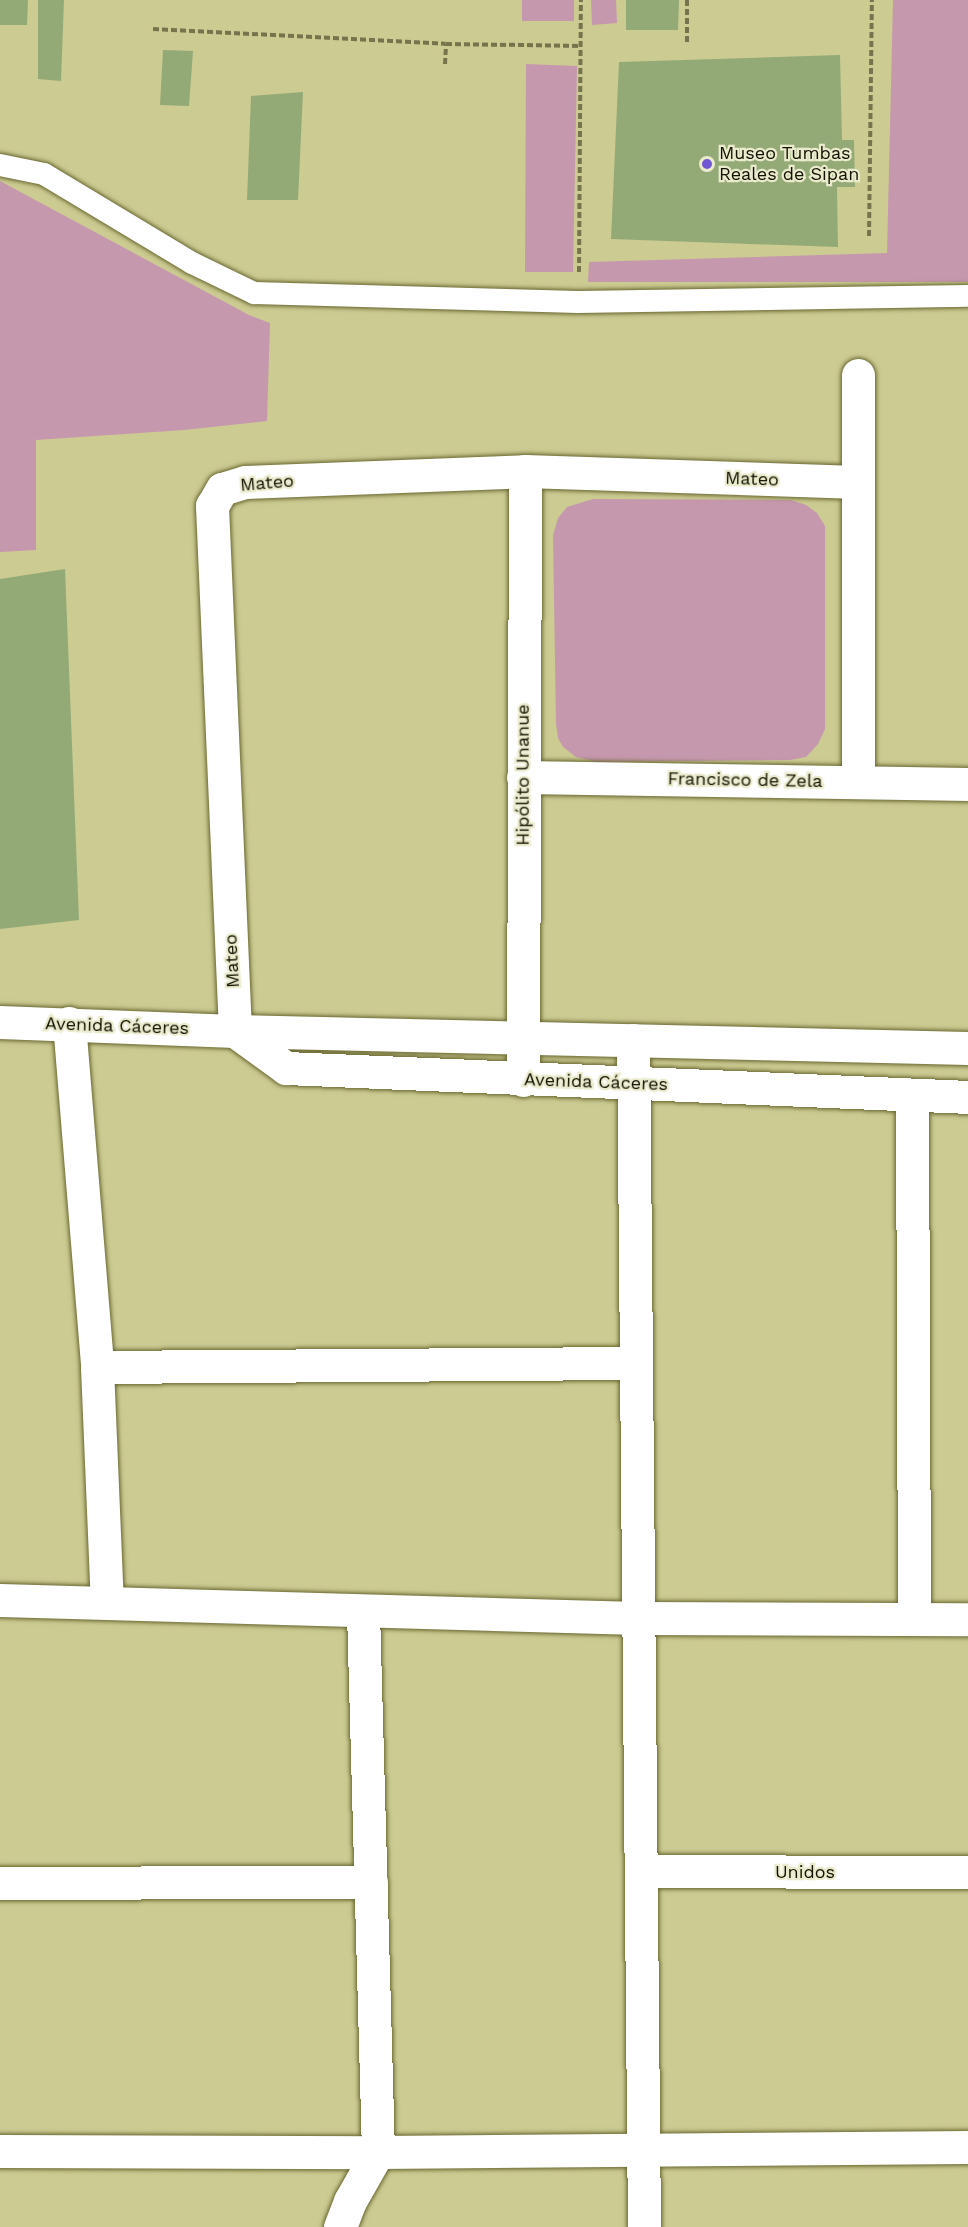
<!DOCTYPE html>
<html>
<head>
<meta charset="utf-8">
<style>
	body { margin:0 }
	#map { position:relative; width:968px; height:2227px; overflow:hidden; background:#cccb92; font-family:"Work Sans",sans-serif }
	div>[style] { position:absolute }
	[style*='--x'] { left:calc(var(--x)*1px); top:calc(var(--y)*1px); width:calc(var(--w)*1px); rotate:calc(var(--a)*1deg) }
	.green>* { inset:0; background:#c698ae }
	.building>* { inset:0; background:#93aa77 }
	.path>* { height:4px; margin-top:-2px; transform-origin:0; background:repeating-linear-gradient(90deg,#75744d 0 6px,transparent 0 9px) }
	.roads { filter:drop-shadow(0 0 2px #696831) drop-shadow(0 0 2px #696831) }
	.service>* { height:22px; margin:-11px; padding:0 11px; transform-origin:11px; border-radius:11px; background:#fff }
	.minor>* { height:33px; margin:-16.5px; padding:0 16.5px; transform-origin:16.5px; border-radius:16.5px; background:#fff }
	.tertiary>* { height:33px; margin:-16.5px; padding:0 16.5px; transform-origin:16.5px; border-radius:16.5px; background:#fff }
	.dots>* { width:16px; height:16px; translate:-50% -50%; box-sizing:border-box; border:3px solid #eaeacd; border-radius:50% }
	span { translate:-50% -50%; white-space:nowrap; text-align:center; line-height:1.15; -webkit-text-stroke:4.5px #eaeacd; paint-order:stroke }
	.poi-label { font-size:18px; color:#131200 }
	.left { translate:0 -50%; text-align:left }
	.street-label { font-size:18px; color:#131200 }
</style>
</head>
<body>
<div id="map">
	<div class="green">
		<i style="clip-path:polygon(522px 0,574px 0,574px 21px,522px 21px)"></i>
		<i style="clip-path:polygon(591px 0,616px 0,617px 23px,592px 25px)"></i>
		<i style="clip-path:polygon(893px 0,968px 0,968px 282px,588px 282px,589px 262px,887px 253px)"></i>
		<i style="clip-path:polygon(526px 64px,577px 66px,573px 272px,525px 272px)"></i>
		<i style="clip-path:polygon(0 181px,249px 315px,270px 323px,267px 421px,184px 430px,36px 440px,36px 550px,0 552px)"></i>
		<i style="clip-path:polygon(593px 499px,791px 500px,806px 505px,817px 513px,825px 526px,825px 729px,818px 744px,806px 757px,790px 760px,596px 762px,576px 757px,563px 747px,558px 738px,556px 724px,553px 535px,558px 518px,567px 507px)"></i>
	</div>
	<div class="building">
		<i style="clip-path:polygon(0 0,28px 0,27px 25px,0 25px)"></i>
		<i style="clip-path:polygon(38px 0,64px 0,61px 81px,38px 79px)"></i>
		<i style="clip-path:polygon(626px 0,679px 0,678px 30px,626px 30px)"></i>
		<i style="clip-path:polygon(163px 50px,193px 51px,189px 106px,160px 105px)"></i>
		<i style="clip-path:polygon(840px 55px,842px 140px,854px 140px,855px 187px,837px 187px,838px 247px,611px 239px,619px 62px)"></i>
		<i style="clip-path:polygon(303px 92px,298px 200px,247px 200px,251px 96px)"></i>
		<i style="clip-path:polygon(65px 569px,79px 920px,0 929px,0 579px)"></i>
	</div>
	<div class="path">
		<i style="--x:687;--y:0;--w:44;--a:90"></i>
		<i style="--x:153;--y:29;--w:293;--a:2.9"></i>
		<i style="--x:446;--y:44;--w:135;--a:0.8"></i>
		<i style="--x:445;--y:64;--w:20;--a:-87"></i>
		<i style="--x:869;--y:236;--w:236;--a:-89.3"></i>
		<i style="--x:579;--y:272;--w:272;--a:-89.6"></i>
	</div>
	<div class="roads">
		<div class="service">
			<i style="--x:0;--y:165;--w:45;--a:11.6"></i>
			<i style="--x:44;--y:174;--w:173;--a:31"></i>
			<i style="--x:192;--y:263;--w:69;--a:25.8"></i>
			<i style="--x:254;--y:293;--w:324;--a:1.6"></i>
			<i style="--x:578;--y:302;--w:390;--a:-0.9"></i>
		</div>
		<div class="minor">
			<i style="--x:523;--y:777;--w:445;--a:0.9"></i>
			<i style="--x:858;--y:782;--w:407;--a:-90"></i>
			<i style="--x:69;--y:1023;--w:345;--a:85.3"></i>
			<i style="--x:97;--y:1367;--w:236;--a:87.6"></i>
			<i style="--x:235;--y:1031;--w:526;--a:-92.51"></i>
			<i style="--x:212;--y:506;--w:20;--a:-60"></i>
			<i style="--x:222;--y:489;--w:24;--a:-17"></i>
			<i style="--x:245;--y:482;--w:280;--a:-2.2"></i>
			<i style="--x:525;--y:471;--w:333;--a:1.9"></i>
			<i style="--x:633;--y:1040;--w:1187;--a:89.47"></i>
			<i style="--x:523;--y:1080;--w:609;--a:-89.81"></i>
			<i style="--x:912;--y:1095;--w:524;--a:89.78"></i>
			<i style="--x:97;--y:1367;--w:539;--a:-0.43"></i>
			<i style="--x:0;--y:1600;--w:638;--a:1.62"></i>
			<i style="--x:638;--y:1618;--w:330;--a:0.2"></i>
			<i style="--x:641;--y:1871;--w:327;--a:0.2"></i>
			<i style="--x:0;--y:1883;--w:371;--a:-0.2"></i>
			<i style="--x:0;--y:2151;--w:378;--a:0.2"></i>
			<i style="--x:378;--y:2152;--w:590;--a:-0.49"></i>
			<i style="--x:340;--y:2227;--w:28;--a:-69"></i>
			<i style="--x:350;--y:2201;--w:56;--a:-60.3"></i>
			<i style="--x:378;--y:2152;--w:541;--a:-91.59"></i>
		</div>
		<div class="tertiary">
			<i style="--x:0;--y:1022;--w:235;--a:2.2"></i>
			<i style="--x:235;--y:1031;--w:733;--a:1.33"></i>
			<i style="--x:235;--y:1031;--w:63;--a:36"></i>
			<i style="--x:286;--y:1068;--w:683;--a:2.43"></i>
		</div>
	</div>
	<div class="dots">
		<i style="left:707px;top:164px;background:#6f58d2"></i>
	</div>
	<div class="poi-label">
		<span class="left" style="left:719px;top:164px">Museo Tumbas<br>Reales de Sipan</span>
	</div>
	<div class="street-label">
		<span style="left:752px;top:479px;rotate:2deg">Mateo</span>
		<span style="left:267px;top:483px;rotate:-5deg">Mateo</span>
		<span style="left:523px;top:775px;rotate:-90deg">Hipólito Unanue</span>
		<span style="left:745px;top:780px;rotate:1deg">Francisco de Zela</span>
		<span style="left:232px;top:961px;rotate:-93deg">Mateo</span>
		<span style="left:117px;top:1026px;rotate:2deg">Avenida Cáceres</span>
		<span style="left:596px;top:1082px;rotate:2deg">Avenida Cáceres</span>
		<span style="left:805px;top:1872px">Unidos</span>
	</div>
</div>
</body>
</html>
